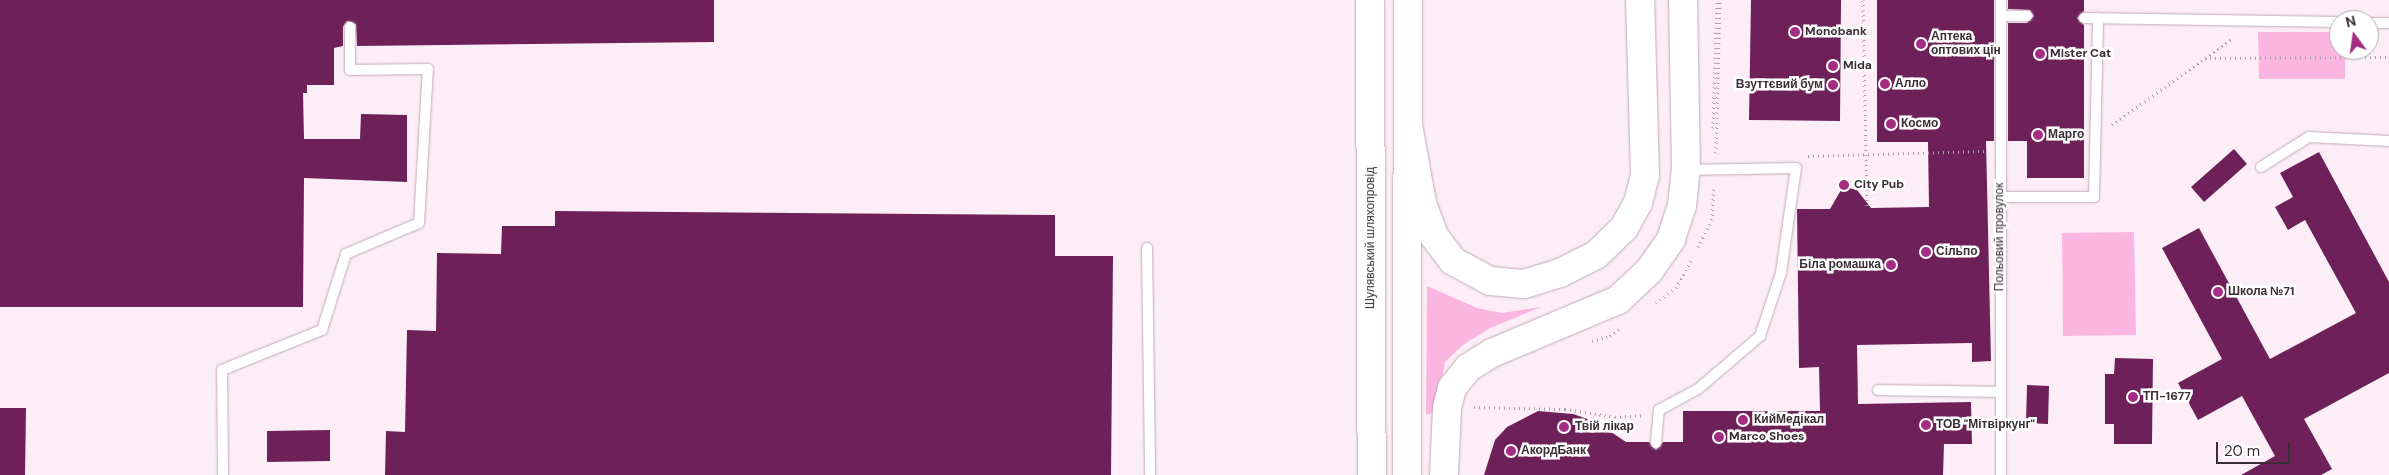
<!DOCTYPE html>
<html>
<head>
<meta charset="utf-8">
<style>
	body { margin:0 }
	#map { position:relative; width:2389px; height:475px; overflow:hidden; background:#fcedf6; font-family:"DM Sans",sans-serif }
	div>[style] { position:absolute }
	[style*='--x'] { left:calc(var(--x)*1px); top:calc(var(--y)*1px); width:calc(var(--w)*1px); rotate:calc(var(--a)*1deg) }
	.green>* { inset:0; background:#fab6e1 }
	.building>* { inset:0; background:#6e2158 }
	.path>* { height:3px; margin-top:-1.5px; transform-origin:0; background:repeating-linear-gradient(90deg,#ac9fa7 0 1px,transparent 0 5px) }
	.roads { filter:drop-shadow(0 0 1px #c1aab8) drop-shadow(0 0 1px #c1aab8) }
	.lane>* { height:10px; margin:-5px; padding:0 5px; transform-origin:5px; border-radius:5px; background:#fff }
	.primary>* { height:28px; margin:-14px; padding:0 14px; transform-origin:14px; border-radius:14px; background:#fff }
	.dots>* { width:14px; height:14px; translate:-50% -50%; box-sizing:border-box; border:2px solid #fff; border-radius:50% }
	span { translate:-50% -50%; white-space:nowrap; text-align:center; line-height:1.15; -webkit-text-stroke:5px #fff; paint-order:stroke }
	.poi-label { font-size:12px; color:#392f35; font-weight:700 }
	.left { translate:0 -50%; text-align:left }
	.right { translate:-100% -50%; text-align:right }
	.street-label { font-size:12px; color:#392f35 }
	.north { position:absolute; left:2329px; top:10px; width:50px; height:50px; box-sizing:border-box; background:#fff; border:1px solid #b0acae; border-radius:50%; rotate:346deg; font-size:14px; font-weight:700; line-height:20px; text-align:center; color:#392f35 }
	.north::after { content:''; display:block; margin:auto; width:18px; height:22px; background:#a42c83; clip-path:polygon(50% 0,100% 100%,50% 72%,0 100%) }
	.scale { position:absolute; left:2216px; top:442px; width:74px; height:22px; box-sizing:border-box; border:2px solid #392f35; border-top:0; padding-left:6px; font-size:15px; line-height:18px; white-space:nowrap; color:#392f35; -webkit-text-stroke:4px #fff; paint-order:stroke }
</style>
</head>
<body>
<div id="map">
	<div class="green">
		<i style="clip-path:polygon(2258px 32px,2339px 32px,2339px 50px,2345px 50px,2345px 79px,2259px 79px)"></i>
		<i style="clip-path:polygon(2134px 232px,2136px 335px,2063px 336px,2062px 233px)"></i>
		<i style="clip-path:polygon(1427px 286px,1477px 308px,1502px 313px,1541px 307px,1490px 328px,1463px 345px,1445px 362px,1435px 412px,1426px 415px)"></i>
	</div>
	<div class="building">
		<i style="clip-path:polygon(0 0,714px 0,714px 42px,357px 46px,356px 24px,347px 21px,343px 27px,343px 46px,334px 48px,334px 85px,307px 85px,307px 93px,303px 93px,304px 139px,360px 139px,361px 114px,407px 115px,407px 182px,304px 178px,303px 307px,0 307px)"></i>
		<i style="clip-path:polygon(1751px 0,1841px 0,1840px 121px,1749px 120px)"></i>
		<i style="clip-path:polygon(1877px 0,1994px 0,1994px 141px,1986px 141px,1991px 361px,1972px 362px,1972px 343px,1857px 345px,1858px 404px,1971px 402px,1972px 444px,1944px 444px,1943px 475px,1484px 475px,1495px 440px,1507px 427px,1538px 411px,1573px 414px,1596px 422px,1626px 442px,1649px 442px,1656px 450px,1663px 442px,1683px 442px,1683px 411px,1820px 411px,1819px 367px,1799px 368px,1797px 209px,1830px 209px,1841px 190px,1849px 188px,1857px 190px,1871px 208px,1929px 207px,1928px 142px,1877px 142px)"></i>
		<i style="clip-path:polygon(2008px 0,2084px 0,2084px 11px,2077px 18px,2084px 25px,2084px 178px,2027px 178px,2027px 141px,2008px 141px,2008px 23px,2027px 23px,2034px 16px,2030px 10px,2008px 9px)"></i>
		<i style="clip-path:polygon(2234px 149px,2247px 164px,2204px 202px,2191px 187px)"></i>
		<i style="clip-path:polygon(2319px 152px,2389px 282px,2389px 373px,2304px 419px,2332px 469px,2321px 475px,2241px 475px,2275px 456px,2242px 396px,2198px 420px,2178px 383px,2222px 359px,2162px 248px,2199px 228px,2270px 359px,2356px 313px,2305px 220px,2288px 230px,2275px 207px,2293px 197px,2280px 173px)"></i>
		<i style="clip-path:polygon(555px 211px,1055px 215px,1055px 256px,1113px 256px,1111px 475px,385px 475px,386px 431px,405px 432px,407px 330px,436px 331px,437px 253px,501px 254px,502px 226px,555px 226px)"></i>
		<i style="clip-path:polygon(2115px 358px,2153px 359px,2152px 444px,2114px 444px,2114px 424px,2105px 424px,2105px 374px,2114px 374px)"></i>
		<i style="clip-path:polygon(2027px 385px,2049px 386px,2048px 424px,2026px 423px)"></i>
		<i style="clip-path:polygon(0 408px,26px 408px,25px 475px,0 475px)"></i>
		<i style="clip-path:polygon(330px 430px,330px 461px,267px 462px,267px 431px)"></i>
	</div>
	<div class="path">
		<i style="--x:1863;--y:0;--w:208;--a:88.9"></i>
		<i style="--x:2205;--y:58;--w:184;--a:-0.3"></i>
		<i style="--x:2112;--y:125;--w:149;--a:-35.7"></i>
		<i style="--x:1713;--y:128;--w:128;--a:-88.2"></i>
		<i style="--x:1716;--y:153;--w:153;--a:-88.5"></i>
		<i style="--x:1808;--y:156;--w:176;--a:-1.6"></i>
		<i style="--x:1698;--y:247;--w:30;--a:-63"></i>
		<i style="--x:1712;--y:220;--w:34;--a:-87"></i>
		<i style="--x:1656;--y:303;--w:25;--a:-37"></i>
		<i style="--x:1676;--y:288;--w:35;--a:-61"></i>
		<i style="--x:1592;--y:341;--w:19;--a:-16"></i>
		<i style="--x:1610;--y:336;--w:12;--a:-35"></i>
		<i style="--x:1474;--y:407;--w:91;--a:1.3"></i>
		<i style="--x:1565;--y:409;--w:51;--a:9.1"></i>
		<i style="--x:1615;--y:417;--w:26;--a:-4"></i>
	</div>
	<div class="roads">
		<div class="lane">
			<i style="--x:2001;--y:0;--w:475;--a:90"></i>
			<i style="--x:2001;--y:16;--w:26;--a:0"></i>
			<i style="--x:2084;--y:18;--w:255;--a:0.9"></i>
			<i style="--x:2369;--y:23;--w:20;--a:0"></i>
			<i style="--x:2261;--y:167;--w:57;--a:-32"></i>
			<i style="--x:2309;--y:137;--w:80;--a:2.9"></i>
			<i style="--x:1999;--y:197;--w:95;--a:0"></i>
			<i style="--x:2094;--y:197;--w:179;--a:-88.7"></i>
			<i style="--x:1147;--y:248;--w:227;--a:89.2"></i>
			<i style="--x:1878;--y:390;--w:123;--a:0.9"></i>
			<i style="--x:1656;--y:443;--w:33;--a:-85"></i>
			<i style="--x:1659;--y:410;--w:44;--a:-28.3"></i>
			<i style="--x:1698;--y:389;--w:82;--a:-40.5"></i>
			<i style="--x:1760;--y:336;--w:66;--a:-71.6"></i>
			<i style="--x:1781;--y:273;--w:106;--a:-81.9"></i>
			<i style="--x:1796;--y:168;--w:110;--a:179"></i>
			<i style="--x:223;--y:475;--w:105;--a:-90.5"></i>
			<i style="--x:222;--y:370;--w:108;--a:-21.8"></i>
			<i style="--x:322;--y:330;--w:80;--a:-72.5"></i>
			<i style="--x:346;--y:254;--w:79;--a:-23"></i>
			<i style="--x:419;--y:223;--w:154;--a:-86.7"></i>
			<i style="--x:428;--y:69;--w:78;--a:179.3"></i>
			<i style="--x:350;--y:70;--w:43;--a:-90"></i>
		</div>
		<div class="primary">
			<i style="--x:1370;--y:0;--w:475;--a:89.8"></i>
			<i style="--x:1408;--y:125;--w:79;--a:79.8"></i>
			<i style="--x:1422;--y:203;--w:35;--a:70"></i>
			<i style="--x:1434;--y:236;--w:31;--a:53"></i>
			<i style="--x:1453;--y:261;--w:42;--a:28.4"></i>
			<i style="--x:1490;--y:281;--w:34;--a:5"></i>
			<i style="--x:1524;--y:284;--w:38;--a:-17"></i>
			<i style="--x:1560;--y:273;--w:40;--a:-26.6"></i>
			<i style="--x:1596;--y:255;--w:39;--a:-44"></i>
			<i style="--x:1624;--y:228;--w:29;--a:-61"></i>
			<i style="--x:1638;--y:203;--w:29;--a:-76"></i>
			<i style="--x:1645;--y:175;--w:175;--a:-91.6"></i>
			<i style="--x:1407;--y:475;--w:475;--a:-89.9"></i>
			<i style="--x:1444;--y:475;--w:67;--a:-87.4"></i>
			<i style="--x:1447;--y:408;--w:21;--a:-76"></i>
			<i style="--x:1452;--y:388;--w:26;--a:-51"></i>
			<i style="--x:1468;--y:368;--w:28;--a:-32"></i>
			<i style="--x:1492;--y:353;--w:137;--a:-22.8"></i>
			<i style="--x:1618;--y:300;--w:42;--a:-43.1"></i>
			<i style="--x:1649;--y:271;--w:39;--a:-55"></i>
			<i style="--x:1671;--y:239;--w:35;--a:-72"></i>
			<i style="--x:1682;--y:206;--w:36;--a:-84"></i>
			<i style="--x:1686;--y:170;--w:170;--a:-91"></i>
		</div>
	</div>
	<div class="dots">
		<i style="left:1795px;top:32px;background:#a42c83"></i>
		<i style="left:1921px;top:44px;background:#a42c83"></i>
		<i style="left:2040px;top:54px;background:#a42c83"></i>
		<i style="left:1833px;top:66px;background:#a42c83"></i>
		<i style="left:1885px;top:84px;background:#a42c83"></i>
		<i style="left:1833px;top:85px;background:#a42c83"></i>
		<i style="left:1891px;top:124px;background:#a42c83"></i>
		<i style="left:2038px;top:135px;background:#a42c83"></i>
		<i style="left:1844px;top:185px;background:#a42c83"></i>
		<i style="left:1926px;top:252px;background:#a42c83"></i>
		<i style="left:1891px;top:265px;background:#a42c83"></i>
		<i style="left:2218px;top:292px;background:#a42c83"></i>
		<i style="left:2133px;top:397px;background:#a42c83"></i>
		<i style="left:1743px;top:420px;background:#a42c83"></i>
		<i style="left:1926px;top:425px;background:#a42c83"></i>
		<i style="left:1564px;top:427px;background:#a42c83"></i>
		<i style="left:1719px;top:437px;background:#a42c83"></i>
		<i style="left:1511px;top:451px;background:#a42c83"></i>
	</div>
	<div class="poi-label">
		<span class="left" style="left:1805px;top:32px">Monobank</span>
		<span class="left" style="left:1931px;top:44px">Аптека<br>оптових цін</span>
		<span class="left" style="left:2050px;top:54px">Mister Cat</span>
		<span class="left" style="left:1843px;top:66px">Mida</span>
		<span class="left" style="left:1895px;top:84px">Алло</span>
		<span class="right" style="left:1823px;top:85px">Взуттєвий бум</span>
		<span class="left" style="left:1901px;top:124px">Космо</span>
		<span class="left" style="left:2048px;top:135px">Марго</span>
		<span class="left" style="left:1854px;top:185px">City Pub</span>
		<span class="left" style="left:1936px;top:252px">Сільпо</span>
		<span class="right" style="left:1881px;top:265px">Біла ромашка</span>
		<span class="left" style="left:2228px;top:292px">Школа №71</span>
		<span class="left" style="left:2143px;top:397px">ТП-1677</span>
		<span class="left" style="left:1754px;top:420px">КийМедікал</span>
		<span class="left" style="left:1936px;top:425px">ТОВ "Мітвіркунг"</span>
		<span class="left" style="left:1575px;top:427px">Твій лікар</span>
		<span class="left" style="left:1729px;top:437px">Marco Shoes</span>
		<span class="left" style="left:1521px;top:451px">АкордБанк</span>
	</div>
	<div class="street-label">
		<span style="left:2000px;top:237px;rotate:-90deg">Польовий провулок</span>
		<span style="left:1371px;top:238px;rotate:-90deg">Шулявський шляхопровід</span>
	</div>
	<div class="north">N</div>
	<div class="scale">20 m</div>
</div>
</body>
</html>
